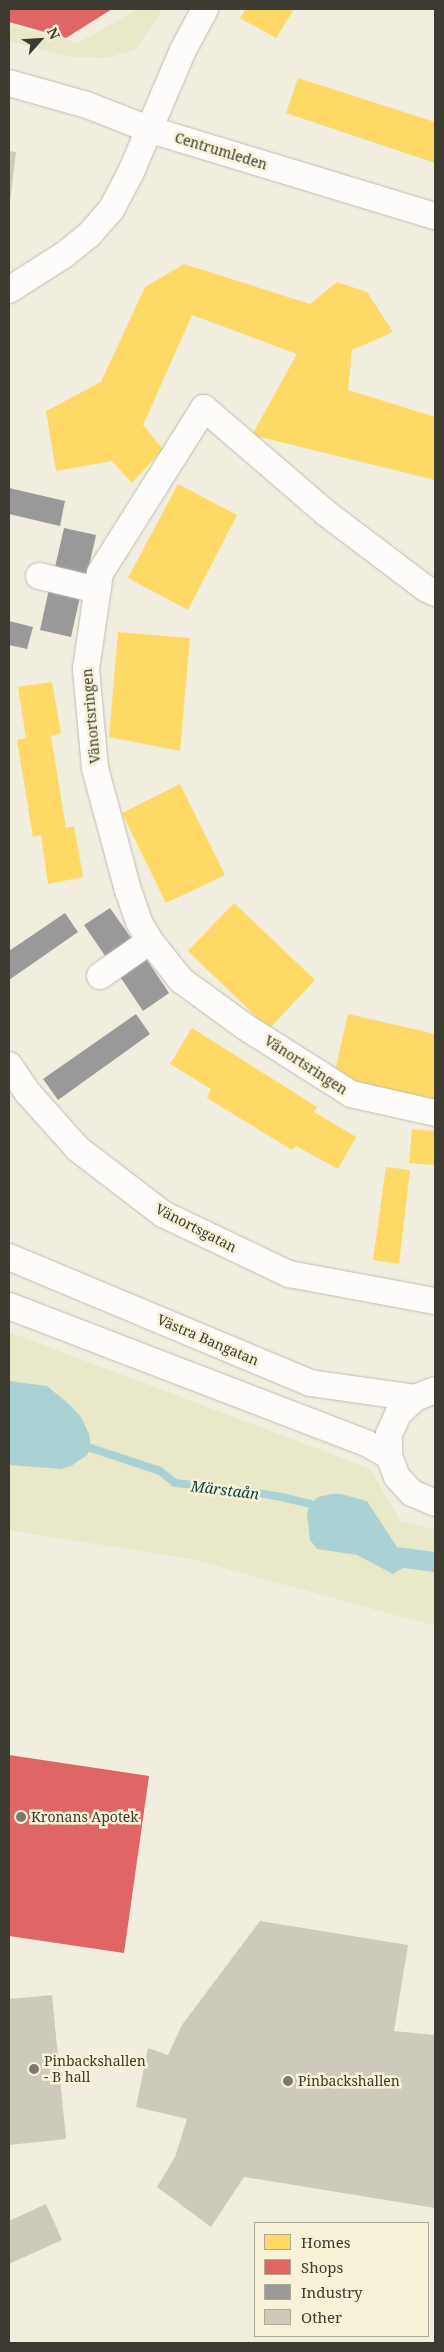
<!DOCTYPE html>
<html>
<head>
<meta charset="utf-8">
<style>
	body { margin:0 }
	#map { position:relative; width:444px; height:2352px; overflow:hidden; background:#f1eddf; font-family:"Noto Serif",serif }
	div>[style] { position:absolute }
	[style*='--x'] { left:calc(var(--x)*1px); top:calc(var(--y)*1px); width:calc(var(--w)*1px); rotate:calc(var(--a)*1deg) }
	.green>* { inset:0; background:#e9e9ca }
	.water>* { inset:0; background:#aad2d4 }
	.homes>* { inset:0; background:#ffd966 }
	.shops>* { inset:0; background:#e06666 }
	.industry>* { inset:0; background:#999 }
	.stream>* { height:8px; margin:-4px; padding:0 4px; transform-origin:4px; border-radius:4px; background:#aad2d4 }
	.building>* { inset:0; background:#cecabb }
	.roads { filter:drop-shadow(0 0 1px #bebbb0) drop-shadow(0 0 1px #bebbb0) }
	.minor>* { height:26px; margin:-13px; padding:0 13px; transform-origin:13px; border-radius:13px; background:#fdfcfa }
	.dots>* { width:14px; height:14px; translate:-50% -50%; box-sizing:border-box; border:2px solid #f8f2d8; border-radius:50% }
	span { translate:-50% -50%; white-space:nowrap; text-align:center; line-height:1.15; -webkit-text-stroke:5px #f8f2d8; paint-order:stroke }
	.street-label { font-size:14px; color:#3d3b31 }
	.poi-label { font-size:14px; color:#3d3b31 }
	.left { translate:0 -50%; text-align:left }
	.water-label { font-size:15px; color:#074148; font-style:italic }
	.frame { position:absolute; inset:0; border:10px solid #3d3b31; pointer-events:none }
	.legend { position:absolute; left:254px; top:2222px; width:175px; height:115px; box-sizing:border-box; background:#f8f2d8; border:1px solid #ada995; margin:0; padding:6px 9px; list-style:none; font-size:15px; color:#3d3b31 }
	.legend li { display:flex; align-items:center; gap:10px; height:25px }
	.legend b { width:25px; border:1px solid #ada995 }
	.north { position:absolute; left:15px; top:15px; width:50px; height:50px; -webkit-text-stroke:4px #f8f2d8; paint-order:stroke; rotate:64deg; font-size:14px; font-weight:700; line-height:20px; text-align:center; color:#3d3b31 }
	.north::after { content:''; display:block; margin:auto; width:18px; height:22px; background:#3d3b31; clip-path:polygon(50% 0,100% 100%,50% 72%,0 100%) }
</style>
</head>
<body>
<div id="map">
	<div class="green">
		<i style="clip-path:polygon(138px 9px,157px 9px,162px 12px,135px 50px,106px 58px,70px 57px,9px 41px,9px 24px,78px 43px)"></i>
		<i style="clip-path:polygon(9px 1332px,371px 1469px,400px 1521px,435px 1530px,435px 1626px,195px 1560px,9px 1530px)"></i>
	</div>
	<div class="water">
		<i style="clip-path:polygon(9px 1381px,47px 1386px,69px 1404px,81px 1417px,89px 1434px,91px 1448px,87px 1455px,71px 1466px,61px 1469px,9px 1465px)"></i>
		<i style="clip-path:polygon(332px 1494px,341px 1494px,367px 1501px,397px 1547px,435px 1552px,435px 1572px,403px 1568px,393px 1574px,357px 1555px,317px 1549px,310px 1540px,307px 1514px,310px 1504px,318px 1497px)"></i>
	</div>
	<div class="homes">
		<i style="clip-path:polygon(246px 9px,294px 9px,276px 38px,240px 18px)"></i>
		<i style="clip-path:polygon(298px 78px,435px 122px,435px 163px,286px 113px)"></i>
		<i style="clip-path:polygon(184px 264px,310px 304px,337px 282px,367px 292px,393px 332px,352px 350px,348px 390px,435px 417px,435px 480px,252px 435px,297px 354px,192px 315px,143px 425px,163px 449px,132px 483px,112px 461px,56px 471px,46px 411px,101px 382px,145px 287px)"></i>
		<i style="clip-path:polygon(178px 484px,237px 515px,188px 610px,128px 578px)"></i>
		<i style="clip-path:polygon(118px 632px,190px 638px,180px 751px,109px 737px)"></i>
		<i style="clip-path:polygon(52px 682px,61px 733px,51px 736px,66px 828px,74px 826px,83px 877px,48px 884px,41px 835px,33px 837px,17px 740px,26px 738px,18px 687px)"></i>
		<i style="clip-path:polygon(180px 784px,225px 875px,166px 903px,122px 813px)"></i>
		<i style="clip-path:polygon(234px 903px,315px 980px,269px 1029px,188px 951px)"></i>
		<i style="clip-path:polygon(348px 1014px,435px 1034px,435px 1103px,333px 1079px)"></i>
		<i style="clip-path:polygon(192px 1028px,317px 1107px,314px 1112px,356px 1137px,338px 1169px,296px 1146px,292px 1150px,207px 1098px,211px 1089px,170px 1064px)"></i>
		<i style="clip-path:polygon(412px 1129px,435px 1131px,435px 1165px,409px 1163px)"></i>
		<i style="clip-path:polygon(386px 1167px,410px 1170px,399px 1264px,373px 1260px)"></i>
	</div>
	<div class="shops">
		<i style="clip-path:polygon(9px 9px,112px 9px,66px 38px,9px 22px)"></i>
		<i style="clip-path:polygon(9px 1755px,149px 1776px,124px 1953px,9px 1936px)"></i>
	</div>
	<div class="industry">
		<i style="clip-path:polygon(9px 488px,65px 501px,60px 526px,9px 514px)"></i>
		<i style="clip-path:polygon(64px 528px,96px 535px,87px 575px,55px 567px)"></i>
		<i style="clip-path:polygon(49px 589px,80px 597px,71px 637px,40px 630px)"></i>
		<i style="clip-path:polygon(9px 621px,33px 627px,27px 649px,9px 645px)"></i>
		<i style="clip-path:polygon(110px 908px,134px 942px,108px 960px,84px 925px)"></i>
		<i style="clip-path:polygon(65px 913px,78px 932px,9px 980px,9px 951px)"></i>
		<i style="clip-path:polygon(145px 957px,169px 993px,143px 1011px,119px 975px)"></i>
		<i style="clip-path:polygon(136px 1014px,150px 1034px,58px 1100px,43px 1079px)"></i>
	</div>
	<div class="stream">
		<i style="--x:82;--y:1445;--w:82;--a:18.4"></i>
		<i style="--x:160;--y:1471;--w:19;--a:39"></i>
		<i style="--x:175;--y:1483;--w:18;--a:6"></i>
		<i style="--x:193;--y:1485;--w:14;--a:21"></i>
		<i style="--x:206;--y:1490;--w:41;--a:1.4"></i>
		<i style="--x:247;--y:1491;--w:39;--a:10"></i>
		<i style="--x:285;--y:1498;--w:26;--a:13"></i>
		<i style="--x:310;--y:1504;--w:10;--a:45"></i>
	</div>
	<div class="building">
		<i style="clip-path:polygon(9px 151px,16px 152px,10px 202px,9px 202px)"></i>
		<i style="clip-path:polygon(260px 1921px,408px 1945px,394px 2031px,435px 2035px,435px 2208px,244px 2177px,211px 2227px,157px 2187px,175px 2157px,187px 2119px,136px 2107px,148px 2048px,168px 2055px,182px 2025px)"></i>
		<i style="clip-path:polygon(52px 1995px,66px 2139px,9px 2145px,9px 1999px)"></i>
		<i style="clip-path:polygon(46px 2204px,62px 2240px,9px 2264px,9px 2221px)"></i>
	</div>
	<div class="roads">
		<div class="minor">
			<i style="--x:9;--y:83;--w:81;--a:15.8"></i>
			<i style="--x:87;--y:105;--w:66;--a:21.5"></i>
			<i style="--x:148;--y:129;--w:300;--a:16.9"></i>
			<i style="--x:9;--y:290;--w:65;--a:-32.5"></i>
			<i style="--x:64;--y:255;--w:32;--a:-39"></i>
			<i style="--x:89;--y:235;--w:33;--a:-49"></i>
			<i style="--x:111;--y:210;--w:43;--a:-62.2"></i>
			<i style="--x:131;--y:172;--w:133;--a:-66.9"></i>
			<i style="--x:183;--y:50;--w:47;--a:-61.8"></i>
			<i style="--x:39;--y:576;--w:60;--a:13.6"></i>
			<i style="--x:435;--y:593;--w:11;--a:-153"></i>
			<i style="--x:425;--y:588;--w:124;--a:-142.9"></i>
			<i style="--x:326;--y:513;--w:161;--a:-139.3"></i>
			<i style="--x:204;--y:408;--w:195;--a:122.2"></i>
			<i style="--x:100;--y:573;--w:97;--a:98.3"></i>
			<i style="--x:86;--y:669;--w:99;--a:84.8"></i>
			<i style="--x:95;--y:768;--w:123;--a:74.9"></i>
			<i style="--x:127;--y:887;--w:37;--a:71"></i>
			<i style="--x:139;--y:922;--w:22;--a:60"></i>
			<i style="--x:150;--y:941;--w:50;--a:51.5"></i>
			<i style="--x:181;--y:980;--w:78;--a:36.1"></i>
			<i style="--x:244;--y:1026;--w:127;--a:32.4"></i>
			<i style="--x:351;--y:1094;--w:86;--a:12.7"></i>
			<i style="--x:100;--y:976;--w:61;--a:-35"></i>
			<i style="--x:9;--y:1065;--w:34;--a:56"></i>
			<i style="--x:28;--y:1093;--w:75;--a:48.2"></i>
			<i style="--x:78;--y:1149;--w:107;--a:37.4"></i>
			<i style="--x:163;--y:1214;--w:140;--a:25.5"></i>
			<i style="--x:289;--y:1274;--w:148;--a:10.5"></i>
			<i style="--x:9;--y:1257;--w:326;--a:22.7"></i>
			<i style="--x:310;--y:1383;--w:106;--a:8.1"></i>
			<i style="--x:9;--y:1306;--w:382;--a:21"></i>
			<i style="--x:366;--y:1443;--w:26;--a:29"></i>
			<i style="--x:435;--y:1390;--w:22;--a:158"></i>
			<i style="--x:415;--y:1398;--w:23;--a:137"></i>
			<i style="--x:398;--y:1414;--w:22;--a:114"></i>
			<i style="--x:389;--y:1434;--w:22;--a:90"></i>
			<i style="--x:389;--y:1456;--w:22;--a:69"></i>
			<i style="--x:397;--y:1477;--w:22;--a:47"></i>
			<i style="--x:412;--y:1493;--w:25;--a:23"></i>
		</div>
	</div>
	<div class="dots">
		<i style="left:21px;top:1817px;background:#7c796e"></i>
		<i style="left:34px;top:2069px;background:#7c796e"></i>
		<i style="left:288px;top:2081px;background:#7c796e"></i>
	</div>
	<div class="street-label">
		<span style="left:221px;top:151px;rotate:17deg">Centrumleden</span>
		<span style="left:91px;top:716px;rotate:-95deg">Vänortsringen</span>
		<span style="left:306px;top:1065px;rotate:33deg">Vänortsringen</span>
		<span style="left:196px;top:1228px;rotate:27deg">Vänortsgatan</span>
		<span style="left:208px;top:1340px;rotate:23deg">Västra Bangatan</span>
	</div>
	<div class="poi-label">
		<span class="left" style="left:31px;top:1817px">Kronans Apotek</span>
		<span class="left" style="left:44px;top:2069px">Pinbackshallen<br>- B hall</span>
		<span class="left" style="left:298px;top:2081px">Pinbackshallen</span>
	</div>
	<div class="water-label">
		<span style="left:225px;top:1490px;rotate:7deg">Märstaån</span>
	</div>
	<div class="frame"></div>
	<ul class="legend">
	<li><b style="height:14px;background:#ffd966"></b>Homes</li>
	<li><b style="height:14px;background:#e06666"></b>Shops</li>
	<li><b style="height:14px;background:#999"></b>Industry</li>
	<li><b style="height:14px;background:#cecabb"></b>Other</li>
	</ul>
	<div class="north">N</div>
</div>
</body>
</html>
